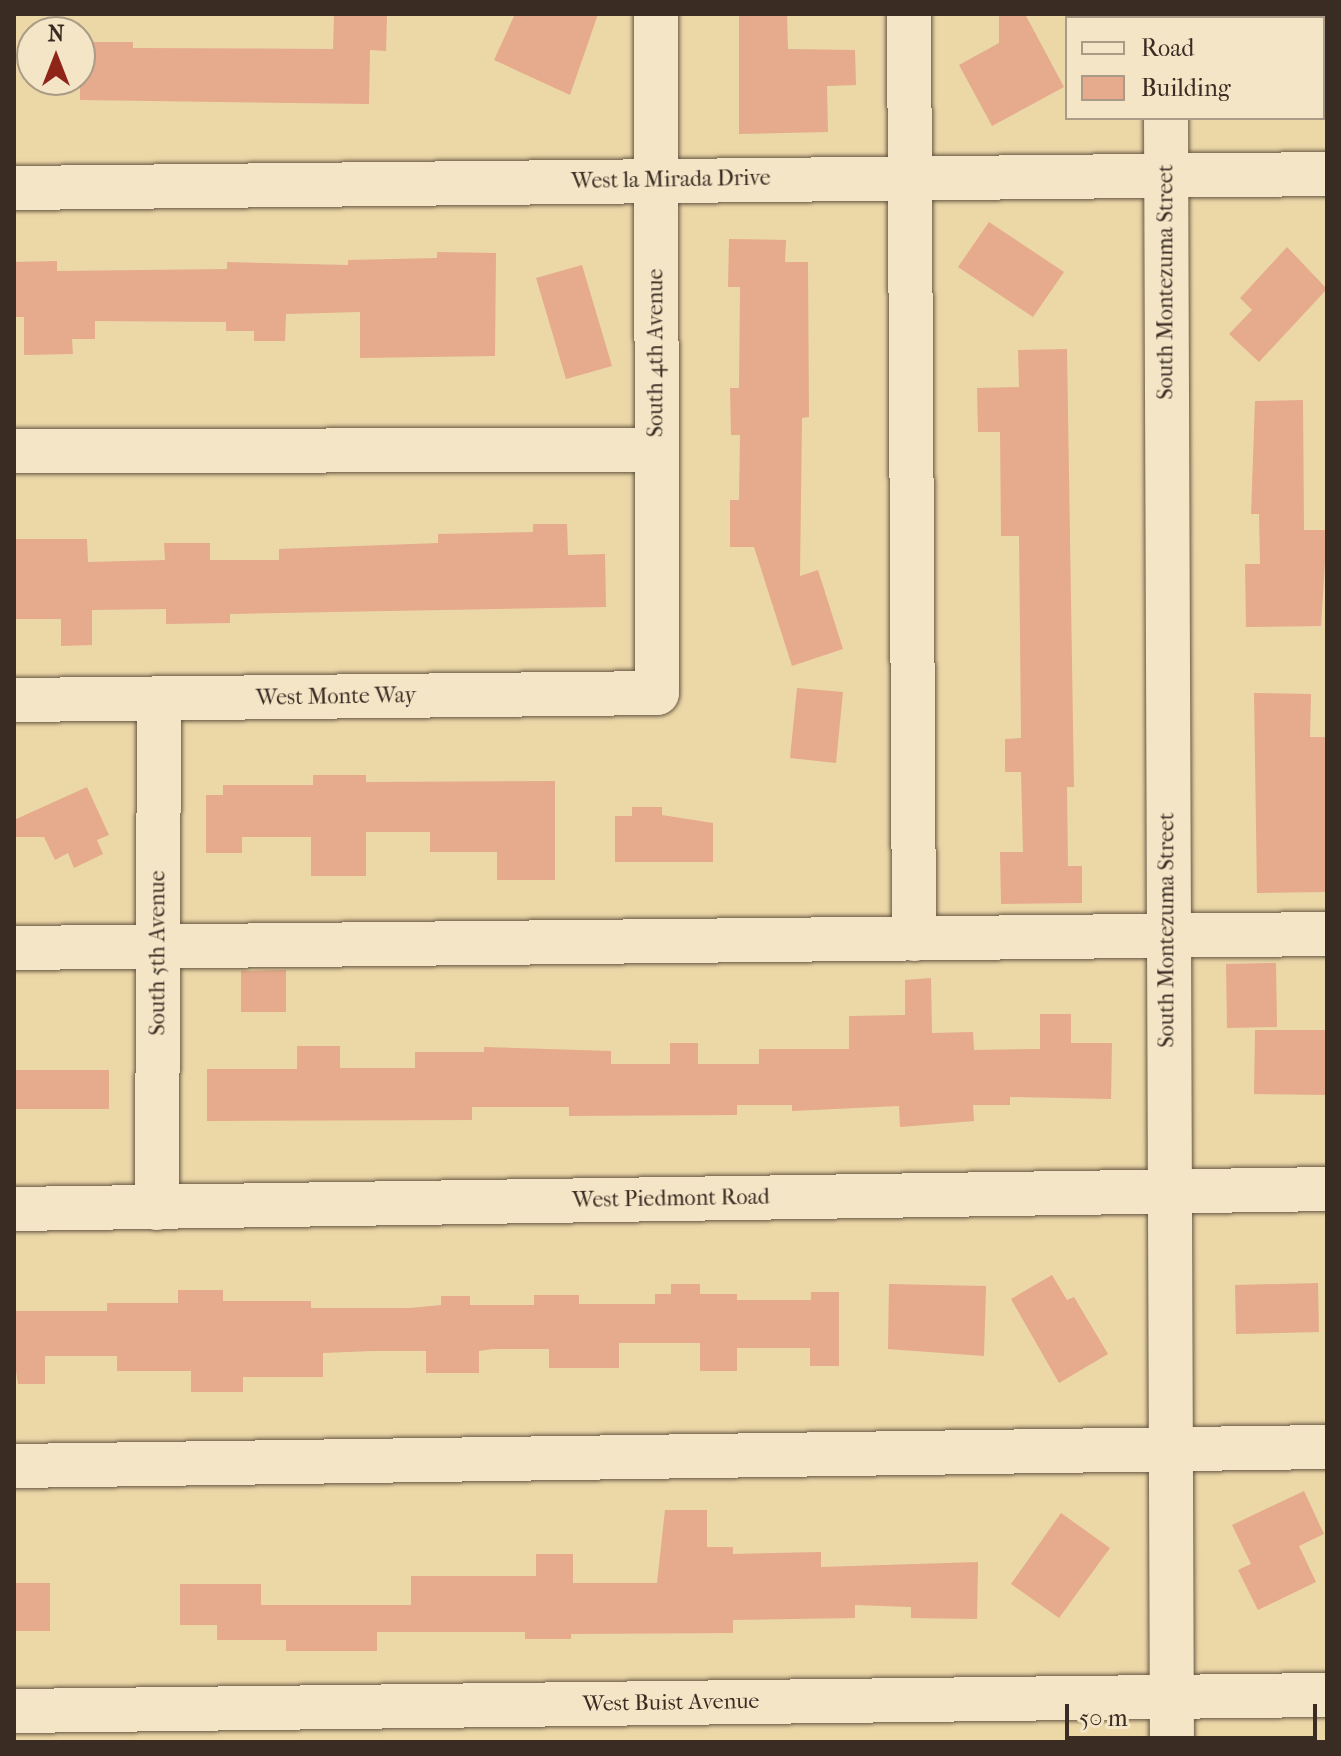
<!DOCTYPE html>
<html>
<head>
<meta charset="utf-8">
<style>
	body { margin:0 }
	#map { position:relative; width:1341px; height:1756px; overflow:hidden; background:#ecd7a7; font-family:"IM FELL French Canon",serif }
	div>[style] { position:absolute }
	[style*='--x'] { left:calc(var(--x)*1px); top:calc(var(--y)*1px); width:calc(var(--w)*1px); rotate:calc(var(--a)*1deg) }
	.building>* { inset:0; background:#e5ab8c }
	.roads { filter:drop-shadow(0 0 2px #665744) drop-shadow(0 0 2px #665744) }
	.minor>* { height:44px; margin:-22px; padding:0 22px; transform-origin:22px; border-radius:22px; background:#f3e5c6 }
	span { translate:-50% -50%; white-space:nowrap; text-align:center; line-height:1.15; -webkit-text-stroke:6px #f3e5c6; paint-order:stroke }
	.street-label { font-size:22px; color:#3a2c23 }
	.frame { position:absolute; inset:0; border:16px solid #3a2c23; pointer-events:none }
	.legend { position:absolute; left:1065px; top:16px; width:260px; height:104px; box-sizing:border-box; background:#f3e5c6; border:2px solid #a99b85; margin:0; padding:10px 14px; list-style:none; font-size:24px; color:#3a2c23 }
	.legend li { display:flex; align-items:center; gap:16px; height:40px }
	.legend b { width:40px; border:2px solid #a99b85 }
	.north { position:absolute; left:16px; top:16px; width:80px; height:80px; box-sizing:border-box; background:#f3e5c6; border:2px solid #a99b85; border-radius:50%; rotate:0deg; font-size:22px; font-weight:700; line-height:32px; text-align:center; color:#3a2c23 }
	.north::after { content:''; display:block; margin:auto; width:28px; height:36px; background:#8f2418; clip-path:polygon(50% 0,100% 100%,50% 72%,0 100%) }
	.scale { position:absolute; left:1065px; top:1704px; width:252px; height:36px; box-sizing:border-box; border:4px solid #3a2c23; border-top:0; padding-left:10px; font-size:24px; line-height:28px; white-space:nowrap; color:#3a2c23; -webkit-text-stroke:6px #f3e5c6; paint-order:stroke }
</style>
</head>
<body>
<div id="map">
	<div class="building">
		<i style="clip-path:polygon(515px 14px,598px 14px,570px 95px,494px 60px)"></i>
		<i style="clip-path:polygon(739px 14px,787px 14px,788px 49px,855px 50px,856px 85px,827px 86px,828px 132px,739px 134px)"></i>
		<i style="clip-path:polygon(999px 14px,1025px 14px,1064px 87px,992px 126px,959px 65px,999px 43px)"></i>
		<i style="clip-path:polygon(334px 15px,387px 16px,386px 51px,370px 50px,369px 104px,80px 100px,80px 42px,133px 42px,133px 48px,333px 49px)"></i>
		<i style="clip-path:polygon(989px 222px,1064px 272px,1033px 317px,958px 267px)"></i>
		<i style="clip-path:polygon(729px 239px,786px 240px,785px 262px,808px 262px,809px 417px,802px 418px,800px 576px,818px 570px,843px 649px,792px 666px,754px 547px,730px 547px,730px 500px,739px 500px,740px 435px,731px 435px,730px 388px,739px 388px,740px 287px,728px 287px)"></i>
		<i style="clip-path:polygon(1287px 247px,1327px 289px,1259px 362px,1229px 334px,1252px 310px,1240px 298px)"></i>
		<i style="clip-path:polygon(437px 252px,496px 253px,495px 356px,360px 358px,360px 312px,286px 314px,285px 341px,254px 341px,254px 331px,226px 331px,226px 322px,95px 321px,95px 339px,72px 339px,73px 354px,24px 355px,24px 317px,14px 317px,14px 262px,57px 261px,57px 271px,227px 269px,227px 262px,348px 265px,348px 260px,437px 258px)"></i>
		<i style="clip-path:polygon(582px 265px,612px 366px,566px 379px,536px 278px)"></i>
		<i style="clip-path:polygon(1067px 349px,1074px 787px,1067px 787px,1068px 866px,1082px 866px,1082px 903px,1001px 904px,1000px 852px,1023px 852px,1021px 772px,1005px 772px,1005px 739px,1021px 738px,1019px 536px,1001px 536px,1000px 432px,978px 432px,977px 388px,1019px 387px,1018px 350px)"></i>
		<i style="clip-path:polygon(1303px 400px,1304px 530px,1327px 530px,1321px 626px,1246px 627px,1245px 564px,1260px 564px,1259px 514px,1251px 514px,1255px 401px)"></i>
		<i style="clip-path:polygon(533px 524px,567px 524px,568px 555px,605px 554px,606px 607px,230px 614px,230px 623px,166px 624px,166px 609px,92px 610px,92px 645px,61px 646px,61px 619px,14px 619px,14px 539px,87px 539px,88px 562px,165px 560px,164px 543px,210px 543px,210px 560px,279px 560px,279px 549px,438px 543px,438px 534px,533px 532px)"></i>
		<i style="clip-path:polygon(797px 688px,843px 692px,836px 763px,790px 758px)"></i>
		<i style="clip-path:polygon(1254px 693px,1311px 694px,1310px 737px,1327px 737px,1327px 892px,1257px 893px)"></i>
		<i style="clip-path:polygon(313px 775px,366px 775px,366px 782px,555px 781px,555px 880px,497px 880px,497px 852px,430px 852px,430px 832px,366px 832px,366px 876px,311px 876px,311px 837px,242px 837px,242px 853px,206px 853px,206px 795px,223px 795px,223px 785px,313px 785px)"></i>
		<i style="clip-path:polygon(87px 787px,109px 835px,97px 840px,103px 854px,74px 868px,68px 853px,55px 860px,44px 837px,14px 837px,14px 820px)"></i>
		<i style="clip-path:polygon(632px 807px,662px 807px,662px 815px,713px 823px,713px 862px,615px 862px,615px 816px,632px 816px)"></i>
		<i style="clip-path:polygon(1276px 963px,1277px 1027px,1227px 1028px,1226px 964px)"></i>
		<i style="clip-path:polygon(286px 970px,286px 1012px,241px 1012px,241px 971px)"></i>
		<i style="clip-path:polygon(931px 978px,932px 1033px,973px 1032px,974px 1050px,1040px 1049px,1040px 1014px,1071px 1014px,1071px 1043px,1112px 1043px,1111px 1099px,1010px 1097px,1010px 1105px,973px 1105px,974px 1121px,900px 1127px,899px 1106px,792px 1111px,792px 1105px,737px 1105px,737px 1115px,569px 1116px,569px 1107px,472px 1107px,472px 1120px,207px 1121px,207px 1069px,297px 1069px,297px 1046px,340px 1046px,340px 1068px,415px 1068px,415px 1052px,484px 1052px,484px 1047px,611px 1051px,611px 1064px,670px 1064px,670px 1043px,698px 1043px,698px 1064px,759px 1064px,759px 1049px,849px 1049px,849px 1016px,905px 1015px,905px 980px)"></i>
		<i style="clip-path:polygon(1255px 1030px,1327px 1030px,1327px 1095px,1254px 1094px)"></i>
		<i style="clip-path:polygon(14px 1070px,109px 1070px,109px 1109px,14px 1109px)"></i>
		<i style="clip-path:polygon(1052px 1275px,1067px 1300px,1074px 1297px,1108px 1354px,1059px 1383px,1011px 1299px)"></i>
		<i style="clip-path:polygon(1318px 1283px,1319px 1332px,1236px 1334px,1235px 1285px)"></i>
		<i style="clip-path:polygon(671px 1284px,700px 1284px,700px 1294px,737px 1294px,737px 1300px,811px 1300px,811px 1292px,839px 1292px,839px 1366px,810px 1366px,810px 1348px,737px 1348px,737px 1371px,700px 1371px,700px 1343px,619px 1343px,619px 1368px,549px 1368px,549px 1349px,493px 1349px,479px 1351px,479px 1373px,426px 1373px,426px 1351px,372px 1351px,323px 1353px,323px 1377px,243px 1377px,243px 1392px,191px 1392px,191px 1371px,117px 1371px,117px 1356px,45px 1356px,45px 1384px,18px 1384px,14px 1358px,14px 1311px,107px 1311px,107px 1303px,178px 1303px,178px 1290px,223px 1290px,223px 1301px,311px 1301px,311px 1308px,410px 1308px,441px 1305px,441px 1296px,470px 1296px,470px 1305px,534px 1305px,534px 1295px,579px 1295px,579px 1304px,655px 1304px,655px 1294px,671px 1294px)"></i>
		<i style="clip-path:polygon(889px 1284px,986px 1286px,984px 1356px,888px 1349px)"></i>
		<i style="clip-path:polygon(1304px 1491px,1324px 1534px,1299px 1546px,1316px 1582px,1258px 1610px,1238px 1570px,1251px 1564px,1232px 1525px)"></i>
		<i style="clip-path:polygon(665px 1510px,707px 1510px,707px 1547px,733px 1547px,733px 1554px,821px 1552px,821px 1567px,978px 1562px,977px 1619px,911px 1618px,911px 1607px,855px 1605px,855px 1618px,733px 1620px,733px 1633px,571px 1634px,571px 1639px,525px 1639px,525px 1632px,377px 1632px,377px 1651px,286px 1651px,286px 1640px,217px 1640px,217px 1625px,180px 1625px,180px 1584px,261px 1584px,261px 1605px,411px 1605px,411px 1576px,536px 1576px,536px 1554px,573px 1554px,573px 1583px,657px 1583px)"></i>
		<i style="clip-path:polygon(1061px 1513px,1110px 1548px,1059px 1618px,1011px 1584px)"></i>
		<i style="clip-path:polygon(14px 1583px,50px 1583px,50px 1631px,14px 1631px)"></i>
	</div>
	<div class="roads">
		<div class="minor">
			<i style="--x:909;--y:14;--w:925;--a:89.69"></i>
			<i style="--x:1165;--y:14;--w:4;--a:90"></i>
			<i style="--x:1166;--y:118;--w:1624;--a:89.79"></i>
			<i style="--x:14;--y:188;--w:1313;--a:-0.61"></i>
			<i style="--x:14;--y:451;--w:642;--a:-0.09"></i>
			<i style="--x:14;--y:700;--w:643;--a:-0.62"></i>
			<i style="--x:657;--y:693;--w:679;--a:-90.08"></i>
			<i style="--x:14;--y:948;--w:1313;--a:-0.61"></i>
			<i style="--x:157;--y:1208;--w:510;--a:-89.78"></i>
			<i style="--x:14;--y:1209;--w:1313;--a:-0.87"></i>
			<i style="--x:14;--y:1466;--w:1313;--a:-0.83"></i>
			<i style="--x:14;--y:1711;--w:1313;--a:-0.7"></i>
		</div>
	</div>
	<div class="street-label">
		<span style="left:671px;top:180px;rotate:-1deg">West la Mirada Drive</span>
		<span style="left:1166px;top:282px;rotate:-90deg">South Montezuma Street</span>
		<span style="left:656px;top:353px;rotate:-90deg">South 4th Avenue</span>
		<span style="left:336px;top:697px;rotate:-1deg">West Monte Way</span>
		<span style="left:1167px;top:930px;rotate:-90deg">South Montezuma Street</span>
		<span style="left:158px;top:953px;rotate:-90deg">South 5th Avenue</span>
		<span style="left:671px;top:1199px;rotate:-1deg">West Piedmont Road</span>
		<span style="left:671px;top:1703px;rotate:-1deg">West Buist Avenue</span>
	</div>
	<div class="frame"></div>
	<ul class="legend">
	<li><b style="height:10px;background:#f3e5c6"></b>Road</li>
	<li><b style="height:22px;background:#e5ab8c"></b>Building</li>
	</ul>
	<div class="north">N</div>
	<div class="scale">50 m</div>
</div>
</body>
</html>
